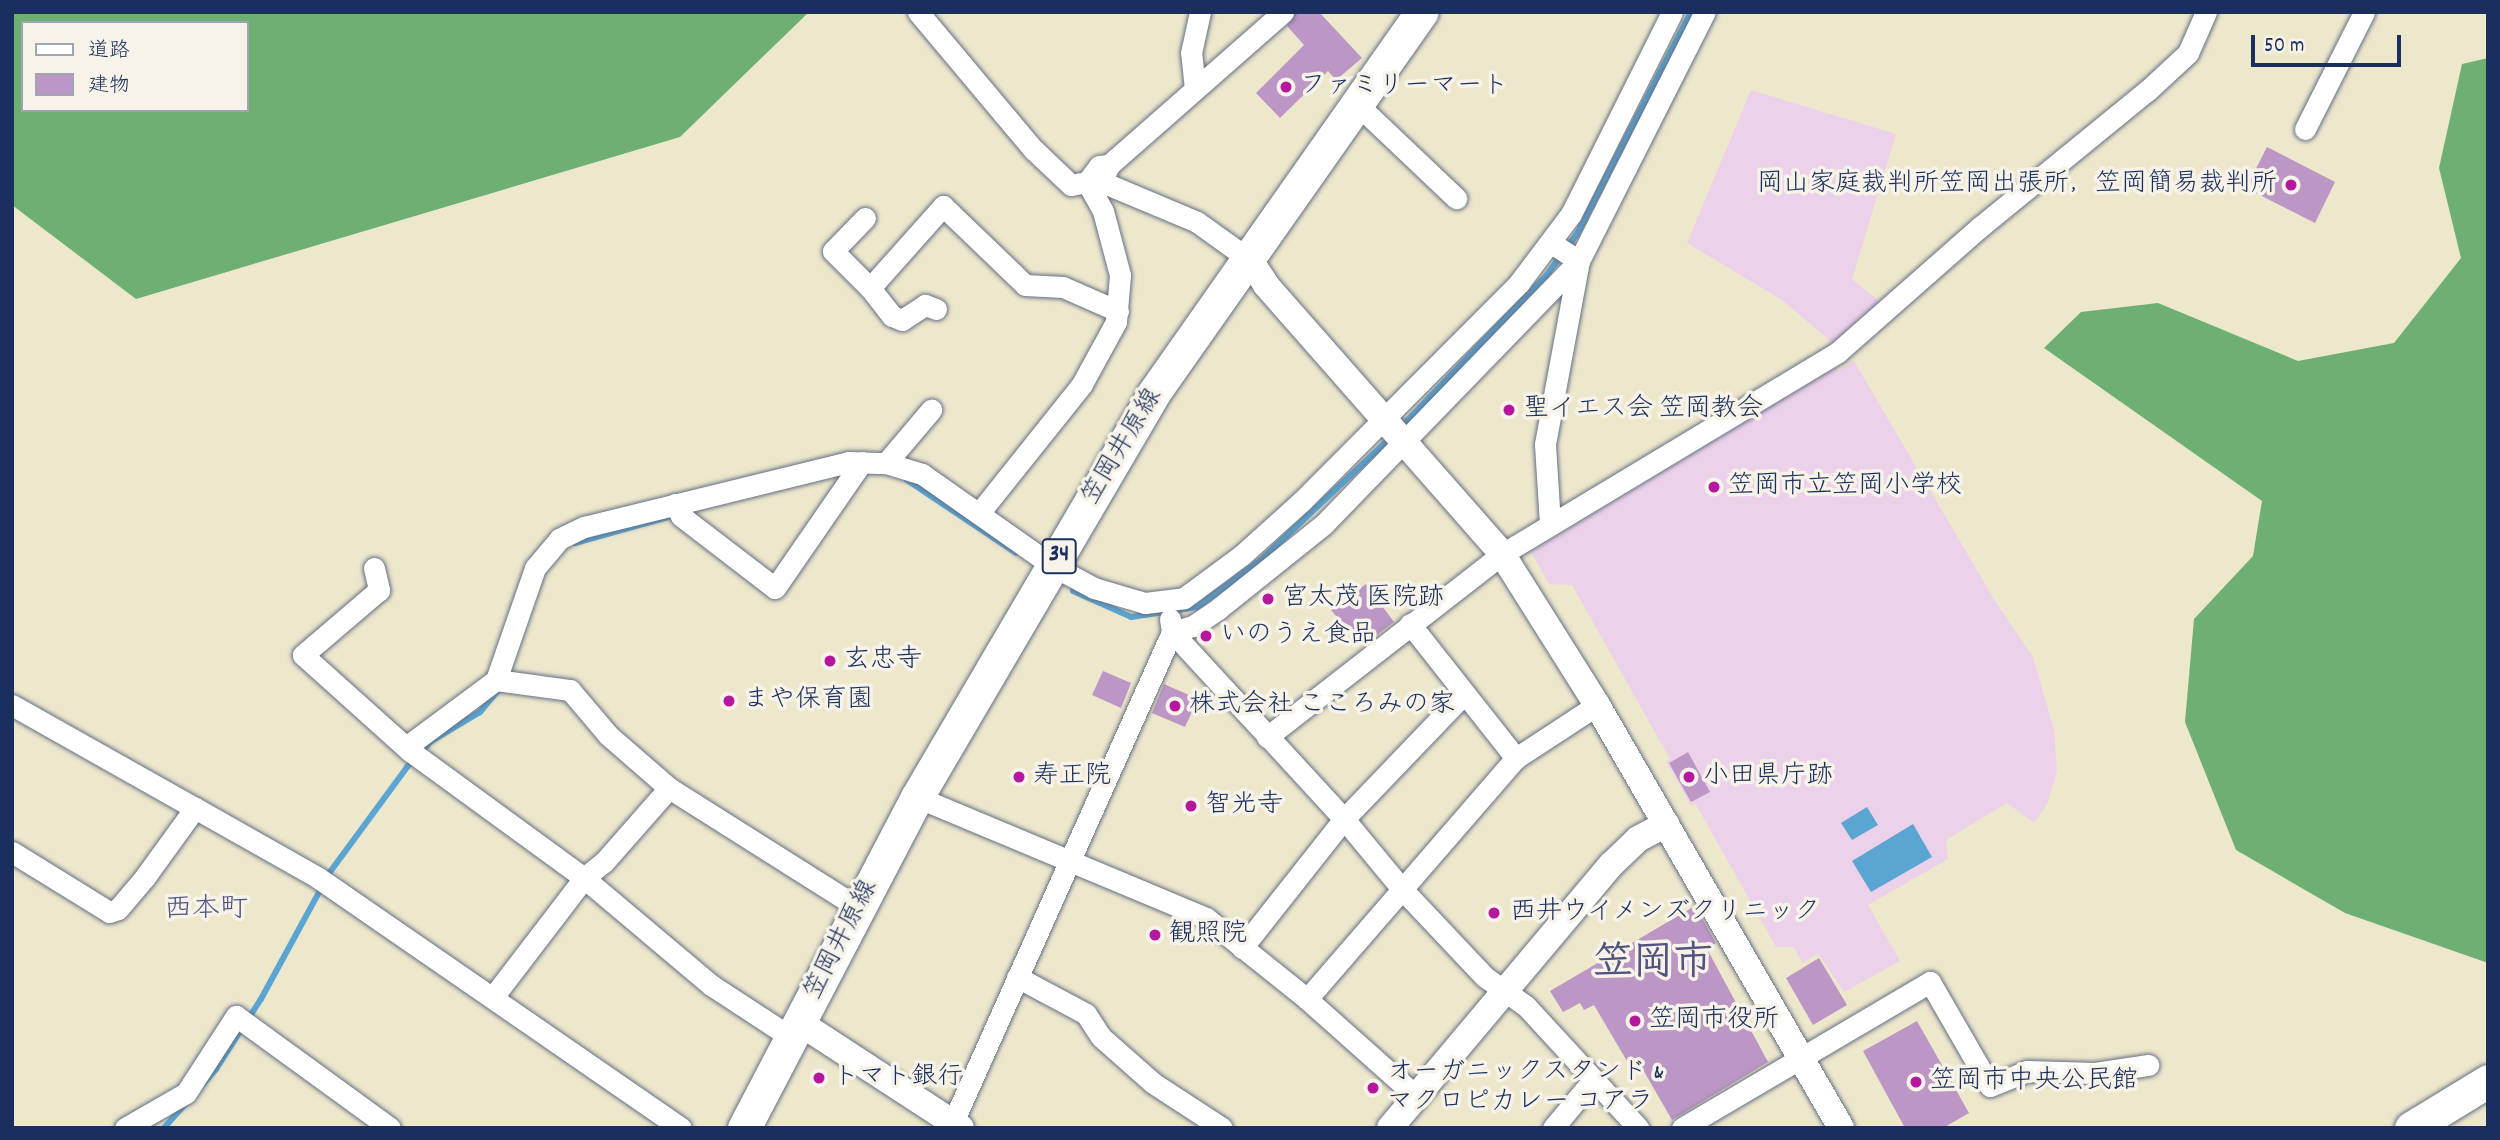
<!DOCTYPE html>
<html>
<head>
<meta charset="utf-8">
<style>
	body { margin:0 }
	#map { position:relative; width:2500px; height:1140px; overflow:hidden; background:#ede7cc; font-family:Dekko,"Klee One",sans-serif }
	div>[style] { position:absolute }
	[style*='--x'] { left:calc(var(--x)*1px); top:calc(var(--y)*1px); width:calc(var(--w)*1px); rotate:calc(var(--a)*1deg) }
	.built>* { inset:0; background:#ecd1ea }
	.forest>* { inset:0; background:#6eb073 }
	.water>* { inset:0; background:#5aa5d2 }
	.stream>* { height:6px; margin:-3px; padding:0 3px; transform-origin:3px; border-radius:3px; background:#5aa5d2 }
	.building>* { inset:0; background:#bc97c5 }
	.roads { filter:drop-shadow(0 0 2px #646f84) drop-shadow(0 0 2px #646f84) }
	.minor>* { height:21px; margin:-10.5px; padding:0 10.5px; transform-origin:10.5px; border-radius:10.5px; background:#fff }
	.tertiary>* { height:26px; margin:-13px; padding:0 13px; transform-origin:13px; border-radius:13px; background:#fff }
	.primary>* { height:33px; margin:-16.5px; padding:0 16.5px; transform-origin:16.5px; border-radius:16.5px; background:#fff }
	.dots>* { width:19px; height:19px; translate:-50% -50%; box-sizing:border-box; border:4px solid #f7f3e8; border-radius:50% }
	span { translate:-50% -50%; white-space:nowrap; text-align:center; line-height:1.15; -webkit-text-stroke:7px #f7f3e8; paint-order:stroke }
	.shield-label span { padding:2px 5px; background:#f7f3e8; border:2px solid; border-radius:5px; -webkit-text-stroke-width:0 }
	.shield-label { font-size:24px; color:#1b2f5e; font-weight:700 }
	.poi-label { font-size:26px; color:#1b2f5e }
	.left { translate:0 -50%; text-align:left }
	.right { translate:-100% -50%; text-align:right }
	.street-label { font-size:26px; color:#1b2f5e }
	.neighbourhood-label { font-size:28px; color:#535382 }
	.town-label { font-size:40px; color:#535382; font-weight:700 }
	.frame { position:absolute; inset:0; border:14px solid #1b2f5e; pointer-events:none }
	.legend { position:absolute; left:21px; top:21px; width:228px; height:91px; box-sizing:border-box; background:#f7f3e8; border:2px solid #9fa5b1; margin:0; padding:9px 12px; list-style:none; font-size:21px; color:#1b2f5e }
	.legend li { display:flex; align-items:center; gap:14px; height:35px }
	.legend b { width:35px; border:2px solid #9fa5b1 }
	.scale { position:absolute; left:2251px; top:35px; width:150px; height:32px; box-sizing:border-box; border:4px solid #1b2f5e; border-top:0; padding-left:9px; font-size:21px; line-height:24px; white-space:nowrap; color:#1b2f5e; -webkit-text-stroke:5px #f7f3e8; paint-order:stroke }
</style>
</head>
<body>
<div id="map">
	<div class="built">
		<i style="clip-path:polygon(1751px 90px,1896px 134px,1852px 279px,1880px 302px,1834px 344px,1782px 300px,1687px 243px)"></i>
		<i style="clip-path:polygon(1854px 361px,1995px 601px,2033px 657px,2054px 730px,2057px 772px,2047px 804px,2034px 823px,2007px 803px,1946px 840px,1948px 859px,1868px 905px,1900px 961px,1844px 992px,1818px 953px,1802px 963px,1794px 947px,1776px 947px,1695px 803px,1691px 805px,1666px 762px,1670px 759px,1572px 585px,1549px 584px,1531px 552px,1835px 366px,1838px 371px)"></i>
	</div>
	<div class="forest">
		<i style="clip-path:polygon(evenodd,12px 12px,809px 12px,680px 137px,136px 299px,12px 205px,12px 12px,23px 23px,247px 23px,247px 110px,23px 110px,23px 23px)"></i>
		<i style="clip-path:polygon(2488px 58px,2488px 963px,2345px 913px,2236px 850px,2185px 722px,2194px 619px,2253px 556px,2262px 501px,2044px 348px,2081px 312px,2158px 303px,2298px 361px,2394px 343px,2461px 258px,2439px 168px,2462px 64px)"></i>
	</div>
	<div class="water">
		<i style="clip-path:polygon(1867px 807px,1878px 825px,1852px 840px,1841px 823px)"></i>
		<i style="clip-path:polygon(1913px 824px,1932px 857px,1871px 892px,1852px 861px)"></i>
	</div>
	<div class="stream">
		<i style="--x:1400;--y:428;--w:211;--a:-46.2"></i>
		<i style="--x:1546;--y:276;--w:52;--a:-53.6"></i>
		<i style="--x:1577;--y:234;--w:250;--a:-62.8"></i>
		<i style="--x:907;--y:480;--w:131;--a:33.8"></i>
		<i style="--x:575;--y:543;--w:101;--a:-15.6"></i>
		<i style="--x:1073;--y:591;--w:64;--a:24.1"></i>
		<i style="--x:1131;--y:617;--w:67;--a:-8.6"></i>
		<i style="--x:1197;--y:607;--w:79;--a:-36.3"></i>
		<i style="--x:1261;--y:560;--w:180;--a:-43.4"></i>
		<i style="--x:164;--y:1128;--w:79;--a:-48.6"></i>
		<i style="--x:216;--y:1069;--w:83;--a:-57.3"></i>
		<i style="--x:261;--y:999;--w:145;--a:-61.5"></i>
		<i style="--x:330;--y:872;--w:130;--a:-53.7"></i>
		<i style="--x:407;--y:767;--w:34;--a:-47"></i>
		<i style="--x:430;--y:742;--w:58;--a:-31"></i>
		<i style="--x:480;--y:712;--w:35;--a:-50"></i>
	</div>
	<div class="building">
		<i style="clip-path:polygon(1296px 12px,1319px 12px,1362px 58px,1336px 80px,1328px 71px,1280px 118px,1256px 93px,1304px 45px,1287px 26px)"></i>
		<i style="clip-path:polygon(2267px 147px,2335px 182px,2315px 223px,2246px 188px)"></i>
		<i style="clip-path:polygon(1366px 584px,1394px 622px,1366px 643px,1350px 633px,1331px 610px)"></i>
		<i style="clip-path:polygon(1103px 671px,1131px 683px,1121px 708px,1092px 695px)"></i>
		<i style="clip-path:polygon(1164px 684px,1198px 699px,1185px 727px,1152px 713px)"></i>
		<i style="clip-path:polygon(1688px 752px,1710px 792px,1691px 802px,1669px 763px)"></i>
		<i style="clip-path:polygon(1695px 906px,1716px 943px,1707px 949px,1768px 1062px,1672px 1120px,1642px 1068px,1634px 1073px,1594px 1005px,1584px 1010px,1580px 1003px,1563px 1012px,1550px 991px)"></i>
		<i style="clip-path:polygon(1819px 958px,1847px 1005px,1813px 1025px,1786px 978px)"></i>
		<i style="clip-path:polygon(1917px 1021px,1969px 1113px,1943px 1128px,1905px 1128px,1863px 1051px)"></i>
	</div>
	<div class="roads">
		<div class="minor">
			<i style="--x:918;--y:12;--w:180;--a:50"></i>
			<i style="--x:1034;--y:150;--w:51;--a:43.4"></i>
			<i style="--x:1071;--y:185;--w:16;--a:-11"></i>
			<i style="--x:1195;--y:89;--w:36;--a:-96"></i>
			<i style="--x:1191;--y:53;--w:42;--a:-77.6"></i>
			<i style="--x:1357;--y:104;--w:137;--a:43.5"></i>
			<i style="--x:2305;--y:129;--w:131;--a:-63.2"></i>
			<i style="--x:1103;--y:179;--w:15;--a:-67"></i>
			<i style="--x:1109;--y:165;--w:232;--a:-41.3"></i>
			<i style="--x:1092;--y:191;--w:13;--a:-42"></i>
			<i style="--x:1102;--y:182;--w:103;--a:22.8"></i>
			<i style="--x:1197;--y:222;--w:65;--a:35.6"></i>
			<i style="--x:865;--y:218;--w:46;--a:134.1"></i>
			<i style="--x:833;--y:251;--w:52;--a:45"></i>
			<i style="--x:936;--y:309;--w:12;--a:-160"></i>
			<i style="--x:925;--y:305;--w:27;--a:147"></i>
			<i style="--x:902;--y:320;--w:11;--a:-158"></i>
			<i style="--x:892;--y:316;--w:36;--a:-128"></i>
			<i style="--x:870;--y:288;--w:110;--a:-48.3"></i>
			<i style="--x:943;--y:206;--w:114;--a:43.9"></i>
			<i style="--x:1025;--y:285;--w:38;--a:3"></i>
			<i style="--x:1063;--y:287;--w:60;--a:23.6"></i>
			<i style="--x:886;--y:463;--w:70;--a:-49.7"></i>
			<i style="--x:675;--y:504;--w:13;--a:63"></i>
			<i style="--x:681;--y:516;--w:118;--a:37.5"></i>
			<i style="--x:775;--y:588;--w:153;--a:-55.4"></i>
			<i style="--x:980;--y:512;--w:164;--a:-51.4"></i>
			<i style="--x:1082;--y:384;--w:71;--a:-61.3"></i>
			<i style="--x:1116;--y:322;--w:47;--a:-85.1"></i>
			<i style="--x:1120;--y:275;--w:66;--a:-104.9"></i>
			<i style="--x:1103;--y:211;--w:33;--a:-119"></i>
			<i style="--x:1087;--y:182;--w:20;--a:-53"></i>
			<i style="--x:1099;--y:166;--w:10;--a:-6"></i>
			<i style="--x:1550;--y:524;--w:80;--a:-93.6"></i>
			<i style="--x:1545;--y:444;--w:186;--a:-79.5"></i>
			<i style="--x:1579;--y:261;--w:33;--a:-147"></i>
			<i style="--x:374;--y:568;--w:23;--a:77"></i>
			<i style="--x:379;--y:590;--w:100;--a:139.5"></i>
			<i style="--x:303;--y:655;--w:144;--a:41.9"></i>
			<i style="--x:410;--y:751;--w:215;--a:36.1"></i>
			<i style="--x:584;--y:878;--w:166;--a:40.1"></i>
			<i style="--x:711;--y:985;--w:97;--a:33.2"></i>
			<i style="--x:1170;--y:619;--w:13;--a:81"></i>
			<i style="--x:1172;--y:632;--w:254;--a:47.4"></i>
			<i style="--x:1344;--y:819;--w:89;--a:50.4"></i>
			<i style="--x:1401;--y:888;--w:122;--a:46.7"></i>
			<i style="--x:1485;--y:977;--w:50;--a:35.3"></i>
			<i style="--x:1526;--y:1006;--w:166;--a:47.4"></i>
			<i style="--x:1410;--y:624;--w:171;--a:51.7"></i>
			<i style="--x:496;--y:680;--w:119;--a:-70.8"></i>
			<i style="--x:535;--y:568;--w:38;--a:-50"></i>
			<i style="--x:559;--y:539;--w:28;--a:-26"></i>
			<i style="--x:584;--y:527;--w:272;--a:-13.8"></i>
			<i style="--x:848;--y:462;--w:38;--a:2"></i>
			<i style="--x:886;--y:463;--w:38;--a:17"></i>
			<i style="--x:922;--y:474;--w:160;--a:35.1"></i>
			<i style="--x:1053;--y:566;--w:47;--a:28.2"></i>
			<i style="--x:1094;--y:588;--w:53;--a:16.4"></i>
			<i style="--x:1145;--y:603;--w:39;--a:-7"></i>
			<i style="--x:1184;--y:598;--w:72;--a:-36.6"></i>
			<i style="--x:1242;--y:555;--w:81;--a:-42"></i>
			<i style="--x:1302;--y:501;--w:308;--a:-45.1"></i>
			<i style="--x:1519;--y:283;--w:86;--a:-53"></i>
			<i style="--x:1571;--y:214;--w:226;--a:-63.4"></i>
			<i style="--x:12;--y:705;--w:210;--a:29.4"></i>
			<i style="--x:1267;--y:737;--w:298;--a:-37.9"></i>
			<i style="--x:1502;--y:554;--w:392;--a:-31"></i>
			<i style="--x:1838;--y:352;--w:189;--a:-41.4"></i>
			<i style="--x:1980;--y:227;--w:215;--a:-39.2"></i>
			<i style="--x:2147;--y:91;--w:56;--a:-42.8"></i>
			<i style="--x:2188;--y:53;--w:45;--a:-66.3"></i>
			<i style="--x:406;--y:747;--w:112;--a:-36.7"></i>
			<i style="--x:496;--y:680;--w:75;--a:7.7"></i>
			<i style="--x:570;--y:690;--w:59;--a:49.8"></i>
			<i style="--x:608;--y:735;--w:81;--a:41"></i>
			<i style="--x:669;--y:788;--w:222;--a:32.3"></i>
			<i style="--x:917;--y:797;--w:313;--a:22.7"></i>
			<i style="--x:1206;--y:918;--w:129;--a:38.7"></i>
			<i style="--x:1307;--y:999;--w:147;--a:41.7"></i>
			<i style="--x:12;--y:852;--w:114;--a:31.7"></i>
			<i style="--x:109;--y:912;--w:9;--a:-18"></i>
			<i style="--x:118;--y:909;--w:42;--a:-49.8"></i>
			<i style="--x:145;--y:877;--w:85;--a:-54.1"></i>
			<i style="--x:195;--y:808;--w:140;--a:29.5"></i>
			<i style="--x:317;--y:877;--w:442;--a:34.6"></i>
			<i style="--x:1242;--y:948;--w:164;--a:-51.7"></i>
			<i style="--x:1344;--y:819;--w:173;--a:-46.2"></i>
			<i style="--x:1017;--y:977;--w:78;--a:28.2"></i>
			<i style="--x:1086;--y:1014;--w:27;--a:57"></i>
			<i style="--x:1101;--y:1037;--w:69;--a:41.5"></i>
			<i style="--x:1153;--y:1083;--w:82;--a:33.1"></i>
			<i style="--x:493;--y:997;--w:150;--a:-52.6"></i>
			<i style="--x:584;--y:878;--w:26;--a:-39"></i>
			<i style="--x:604;--y:862;--w:98;--a:-48.7"></i>
			<i style="--x:1307;--y:999;--w:319;--a:-49.1"></i>
			<i style="--x:1516;--y:758;--w:97;--a:-33.2"></i>
			<i style="--x:953;--y:1122;--w:537;--a:-65.92"></i>
			<i style="--x:1172;--y:632;--w:22;--a:-16"></i>
			<i style="--x:1193;--y:626;--w:30;--a:-34"></i>
			<i style="--x:1218;--y:609;--w:136;--a:-38.7"></i>
			<i style="--x:1324;--y:524;--w:366;--a:-45.9"></i>
			<i style="--x:1579;--y:261;--w:279;--a:-63.2"></i>
			<i style="--x:125;--y:1128;--w:70;--a:-29.8"></i>
			<i style="--x:186;--y:1093;--w:92;--a:-57"></i>
			<i style="--x:236;--y:1016;--w:190;--a:36"></i>
			<i style="--x:1553;--y:1128;--w:62;--a:-50.2"></i>
			<i style="--x:1682;--y:1128;--w:288;--a:-30.5"></i>
			<i style="--x:1930;--y:982;--w:120;--a:60"></i>
			<i style="--x:1990;--y:1086;--w:40;--a:-22"></i>
			<i style="--x:2027;--y:1071;--w:68;--a:1.7"></i>
			<i style="--x:2095;--y:1073;--w:54;--a:-8.6"></i>
		</div>
		<div class="tertiary">
			<i style="--x:1250;--y:260;--w:30;--a:57"></i>
			<i style="--x:1266;--y:285;--w:358;--a:48.7"></i>
			<i style="--x:1502;--y:554;--w:178;--a:57.8"></i>
			<i style="--x:1597;--y:705;--w:488;--a:60"></i>
			<i style="--x:800;--y:1023;--w:192;--a:33.1"></i>
			<i style="--x:1390;--y:1128;--w:344;--a:-50"></i>
			<i style="--x:1611;--y:865;--w:37;--a:-44"></i>
			<i style="--x:1638;--y:839;--w:32;--a:-28"></i>
		</div>
		<div class="primary">
			<i style="--x:744;--y:1128;--w:373;--a:-62.4"></i>
			<i style="--x:917;--y:797;--w:467;--a:-59.6"></i>
			<i style="--x:1153;--y:394;--w:467;--a:-54.9"></i>
			<i style="--x:2411;--y:1128;--w:90;--a:-31.4"></i>
		</div>
	</div>
	<div class="dots">
		<i style="left:1286px;top:87px;background:#b5179e"></i>
		<i style="left:2291px;top:185px;background:#b5179e"></i>
		<i style="left:1509px;top:410px;background:#b5179e"></i>
		<i style="left:1714px;top:487px;background:#b5179e"></i>
		<i style="left:1268px;top:599px;background:#b5179e"></i>
		<i style="left:1206px;top:636px;background:#b5179e"></i>
		<i style="left:830px;top:661px;background:#b5179e"></i>
		<i style="left:729px;top:701px;background:#b5179e"></i>
		<i style="left:1175px;top:706px;background:#b5179e"></i>
		<i style="left:1019px;top:777px;background:#b5179e"></i>
		<i style="left:1689px;top:777px;background:#b5179e"></i>
		<i style="left:1191px;top:806px;background:#b5179e"></i>
		<i style="left:1494px;top:913px;background:#b5179e"></i>
		<i style="left:1155px;top:935px;background:#b5179e"></i>
		<i style="left:1635px;top:1021px;background:#b5179e"></i>
		<i style="left:819px;top:1078px;background:#b5179e"></i>
		<i style="left:1916px;top:1082px;background:#b5179e"></i>
		<i style="left:1373px;top:1088px;background:#b5179e"></i>
	</div>
	<div class="shield-label">
		<span style="left:1059px;top:556px">34</span>
	</div>
	<div class="poi-label">
		<span class="left" style="left:1300px;top:87px">ファミリーマート</span>
		<span class="right" style="left:2277px;top:185px">岡山家庭裁判所笠岡出張所，笠岡簡易裁判所</span>
		<span class="left" style="left:1523px;top:410px">聖イエス会 笠岡教会</span>
		<span class="left" style="left:1728px;top:487px">笠岡市立笠岡小学校</span>
		<span class="left" style="left:1282px;top:599px">宮太茂 医院跡</span>
		<span class="left" style="left:1220px;top:636px">いのうえ食品</span>
		<span class="left" style="left:844px;top:661px">玄忠寺</span>
		<span class="left" style="left:743px;top:701px">まや保育園</span>
		<span class="left" style="left:1189px;top:706px">株式会社 こころみの家</span>
		<span class="left" style="left:1033px;top:777px">寿正院</span>
		<span class="left" style="left:1703px;top:777px">小田県庁跡</span>
		<span class="left" style="left:1205px;top:806px">智光寺</span>
		<span class="left" style="left:1510px;top:913px">西井ウイメンズクリニック</span>
		<span class="left" style="left:1169px;top:935px">観照院</span>
		<span class="left" style="left:1649px;top:1021px">笠岡市役所</span>
		<span class="left" style="left:1387px;top:1088px">オーガニックスタンド &amp;<br>マクロピカレー コアラ</span>
		<span class="left" style="left:833px;top:1078px">トマト銀行</span>
		<span class="left" style="left:1930px;top:1082px">笠岡市中央公民館</span>
	</div>
	<div class="street-label">
		<span style="left:1123px;top:447px;rotate:-59deg">笠岡井原線</span>
		<span style="left:842px;top:940px;rotate:-63deg">笠岡井原線</span>
	</div>
	<div class="neighbourhood-label">
		<span style="left:206px;top:911px">西本町</span>
	</div>
	<div class="town-label">
		<span style="left:1653px;top:966px">笠岡市</span>
	</div>
	<div class="frame"></div>
	<ul class="legend">
	<li><b style="height:9px;background:#fff"></b>道路</li>
	<li><b style="height:19px;background:#bc97c5"></b>建物</li>
	</ul>
	<div class="scale">50 m</div>
</div>
</body>
</html>
